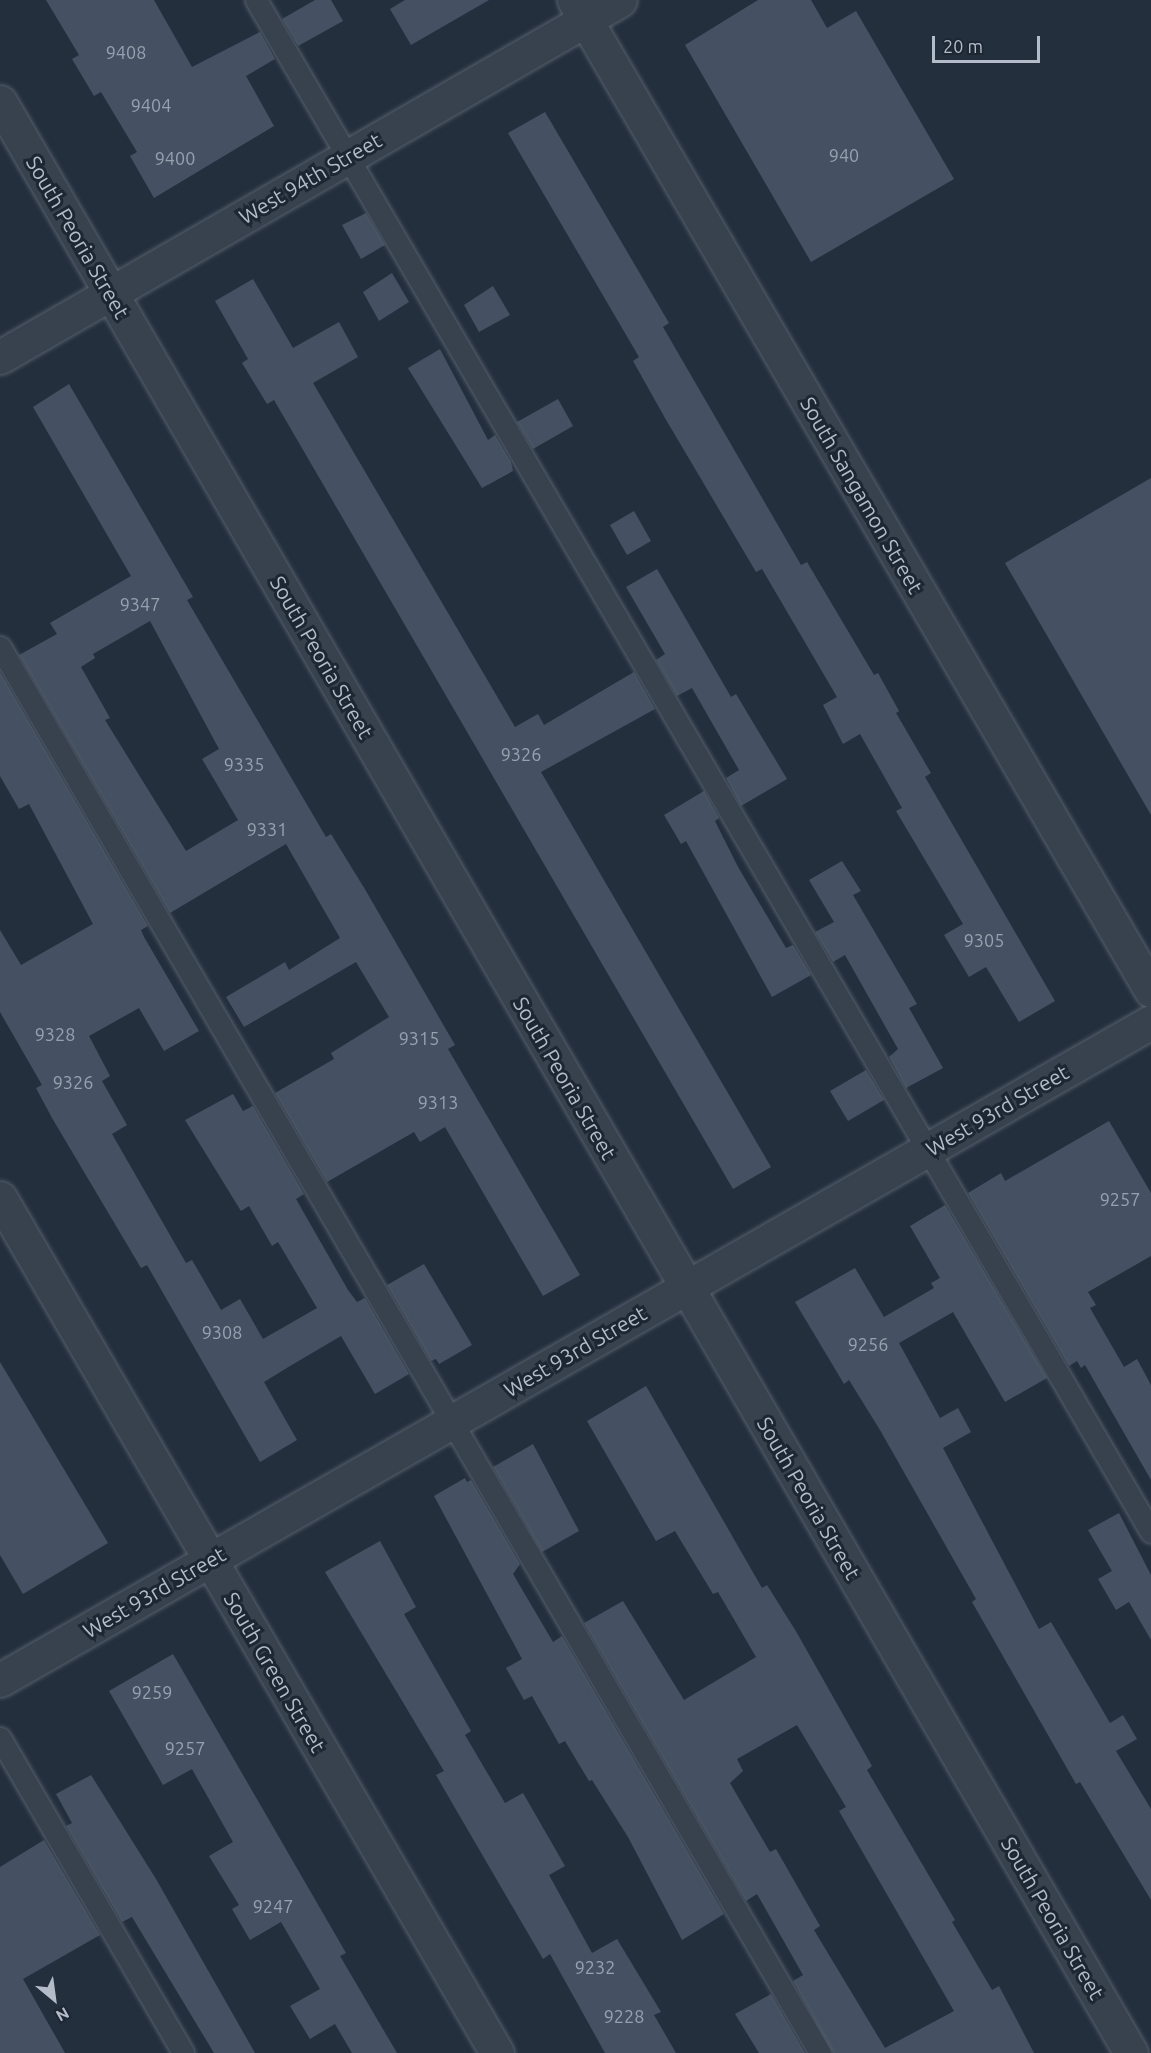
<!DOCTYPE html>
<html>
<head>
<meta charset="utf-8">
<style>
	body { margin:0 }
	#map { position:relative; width:1151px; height:2053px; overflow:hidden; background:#242f3e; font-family:Ubuntu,sans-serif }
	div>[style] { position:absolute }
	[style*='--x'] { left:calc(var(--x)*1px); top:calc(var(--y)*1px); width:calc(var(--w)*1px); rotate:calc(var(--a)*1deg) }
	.building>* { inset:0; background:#455162 }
	.roads { filter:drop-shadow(0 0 2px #565f6c) drop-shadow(0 0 2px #565f6c) }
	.service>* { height:21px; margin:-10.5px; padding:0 10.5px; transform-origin:10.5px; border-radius:10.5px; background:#38414e }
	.minor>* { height:33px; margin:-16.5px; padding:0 16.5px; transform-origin:16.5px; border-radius:16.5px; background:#38414e }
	span { translate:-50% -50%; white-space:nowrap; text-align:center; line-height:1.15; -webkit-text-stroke:6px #1d2633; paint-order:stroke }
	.number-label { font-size:18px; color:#98a1af }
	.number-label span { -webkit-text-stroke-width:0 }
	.street-label { font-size:21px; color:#b4bcc9 }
	.north { position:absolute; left:24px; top:1969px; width:60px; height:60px; -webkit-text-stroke:4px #1d2633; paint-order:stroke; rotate:151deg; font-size:16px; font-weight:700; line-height:24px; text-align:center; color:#b4bcc9 }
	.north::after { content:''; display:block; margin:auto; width:21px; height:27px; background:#b4bcc9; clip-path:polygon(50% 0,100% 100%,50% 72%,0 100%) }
	.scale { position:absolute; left:932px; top:36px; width:108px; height:27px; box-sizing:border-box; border:3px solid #b4bcc9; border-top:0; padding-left:8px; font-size:18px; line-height:21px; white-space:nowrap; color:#b4bcc9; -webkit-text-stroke:4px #1d2633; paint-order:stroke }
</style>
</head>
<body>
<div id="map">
	<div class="building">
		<i style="clip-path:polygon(46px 0,154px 0,192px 67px,260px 32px,275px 59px,246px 76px,274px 126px,154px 198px,130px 156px,137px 152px,101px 92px,94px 96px,72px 59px,79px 55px)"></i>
		<i style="clip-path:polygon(315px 0,331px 0,343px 21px,298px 46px,282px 19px)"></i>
		<i style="clip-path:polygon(405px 0,489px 0,411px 45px,390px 9px)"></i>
		<i style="clip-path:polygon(758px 0,811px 0,827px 28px,856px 11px,954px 179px,811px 262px,685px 45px)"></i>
		<i style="clip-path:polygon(545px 112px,669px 323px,663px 327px,801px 565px,807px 562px,874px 675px,878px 673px,899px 711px,896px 713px,931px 773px,925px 777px,1055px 1001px,1019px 1022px,986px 967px,969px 977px,944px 935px,963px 924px,896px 811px,902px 808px,860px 734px,843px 744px,823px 705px,837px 697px,762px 569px,756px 572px,665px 418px,633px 361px,639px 357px,508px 133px)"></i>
		<i style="clip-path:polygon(366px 213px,385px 245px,361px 259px,342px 225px)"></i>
		<i style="clip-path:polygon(392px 273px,409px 302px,379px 321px,363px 292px)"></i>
		<i style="clip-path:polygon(253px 279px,293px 348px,339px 322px,358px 357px,313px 383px,515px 727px,538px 714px,544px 725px,634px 672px,655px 709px,541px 772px,771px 1167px,733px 1189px,274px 400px,267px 404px,242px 363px,248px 359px,215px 301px)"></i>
		<i style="clip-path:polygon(493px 286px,510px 315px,479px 332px,464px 305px)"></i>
		<i style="clip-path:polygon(440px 349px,488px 440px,495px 435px,511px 462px,513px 471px,482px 488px,408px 368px)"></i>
		<i style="clip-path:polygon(evenodd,69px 384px,193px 597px,187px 600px,326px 837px,331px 834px,366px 891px,455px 1045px,448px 1049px,580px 1275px,543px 1296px,445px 1127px,420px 1142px,414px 1132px,327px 1182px,275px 1093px,334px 1059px,331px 1053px,389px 1017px,356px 962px,244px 1027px,226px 997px,285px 962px,289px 970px,340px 938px,286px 844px,170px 913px,19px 655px,57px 634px,50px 623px,131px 576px,33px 407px,69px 384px,150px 621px,219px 749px,202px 759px,238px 820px,186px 851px,105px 720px,110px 718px,81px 667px,95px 658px,93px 654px,150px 621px)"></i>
		<i style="clip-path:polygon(558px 399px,573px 426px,533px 449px,517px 422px)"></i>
		<i style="clip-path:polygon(1151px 478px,1151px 815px,1005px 563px)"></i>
		<i style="clip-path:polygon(634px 511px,651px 541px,627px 555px,610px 525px)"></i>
		<i style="clip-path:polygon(657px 569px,731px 697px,736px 694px,787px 779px,741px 806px,726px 778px,739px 770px,692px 688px,677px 696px,656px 660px,665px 654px,626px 587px)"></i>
		<i style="clip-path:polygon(0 672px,148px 926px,141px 930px,144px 937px,199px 1031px,164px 1051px,139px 1008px,89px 1036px,110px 1076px,102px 1081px,127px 1125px,112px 1134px,186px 1263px,192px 1260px,221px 1310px,240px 1299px,263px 1339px,317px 1308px,278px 1242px,272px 1246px,249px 1206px,241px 1211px,185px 1120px,233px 1094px,243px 1111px,253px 1106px,304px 1194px,296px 1199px,348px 1290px,357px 1302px,365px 1298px,409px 1374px,375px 1394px,341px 1336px,290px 1366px,264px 1382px,297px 1440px,260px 1462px,147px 1265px,141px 1268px,52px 1118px,36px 1088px,42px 1085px,0 1012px,0 930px,21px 965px,93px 924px,29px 804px,19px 809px,0 776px)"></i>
		<i style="clip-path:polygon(704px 791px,719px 818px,715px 821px,738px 867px,786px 948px,793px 945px,811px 975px,772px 997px,686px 841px,681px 844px,664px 815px)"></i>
		<i style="clip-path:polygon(842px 861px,861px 891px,853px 895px,917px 1004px,909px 1008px,943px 1068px,906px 1088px,889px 1057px,898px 1049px,845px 955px,833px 962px,815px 932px,834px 922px,809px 880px)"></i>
		<i style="clip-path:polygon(866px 1070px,884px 1100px,848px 1121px,830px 1091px)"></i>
		<i style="clip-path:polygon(1109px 1121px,1151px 1193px,1151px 1256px,1088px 1292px,1096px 1305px,1090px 1308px,1124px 1367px,1137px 1359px,1151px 1385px,1151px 1480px,1085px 1365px,1081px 1368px,1077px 1361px,1069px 1366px,968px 1193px,1001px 1173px,1005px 1181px)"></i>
		<i style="clip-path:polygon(945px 1205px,1047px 1378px,1005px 1402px,953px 1312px,899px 1343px,940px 1418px,958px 1408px,971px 1432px,943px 1448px,1039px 1629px,1051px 1622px,1110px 1723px,1123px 1715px,1137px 1739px,1116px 1751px,1151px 1809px,1151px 1900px,1080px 1782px,1076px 1784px,972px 1602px,976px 1599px,880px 1430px,849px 1380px,844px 1384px,795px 1302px,855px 1268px,884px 1317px,934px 1288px,931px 1283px,940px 1278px,910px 1226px)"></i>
		<i style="clip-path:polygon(424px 1264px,472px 1345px,439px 1364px,436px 1359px,431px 1361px,387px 1285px)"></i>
		<i style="clip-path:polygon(0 1362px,108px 1543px,23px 1594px,0 1555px)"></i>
		<i style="clip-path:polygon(evenodd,646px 1386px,762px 1588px,767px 1585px,797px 1633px,872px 1766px,867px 1770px,955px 1920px,952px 1922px,992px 1990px,999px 1986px,1034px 2053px,833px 2053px,793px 1981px,803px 1975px,757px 1894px,746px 1901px,584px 1623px,623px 1601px,684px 1700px,756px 1657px,718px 1592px,713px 1594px,675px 1531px,656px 1541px,587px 1421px,646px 1386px,797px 1725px,846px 1807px,839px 1811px,954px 2011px,885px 2048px,814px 1930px,820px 1926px,776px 1849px,770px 1852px,730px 1783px,743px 1771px,737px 1759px,797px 1725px)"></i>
		<i style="clip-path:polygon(533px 1444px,579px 1531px,542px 1552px,493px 1467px)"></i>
		<i style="clip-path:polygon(465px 1478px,467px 1482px,471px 1480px,520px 1564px,513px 1574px,553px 1642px,562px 1636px,724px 1914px,682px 1940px,628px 1837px,592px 1780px,589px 1781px,565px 1741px,559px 1744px,532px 1696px,524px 1700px,506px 1668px,522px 1659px,434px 1496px)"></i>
		<i style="clip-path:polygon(1119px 1513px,1151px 1575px,1151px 1640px,1129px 1602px,1116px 1610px,1098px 1579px,1112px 1571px,1088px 1530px)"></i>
		<i style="clip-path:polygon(380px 1541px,416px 1607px,404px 1614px,471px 1731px,465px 1735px,505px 1803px,523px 1793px,565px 1866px,549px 1875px,592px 1953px,617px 1939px,661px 2012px,654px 2015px,676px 2053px,605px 2053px,550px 1954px,543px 1959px,455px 1808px,436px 1775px,444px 1771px,325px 1572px)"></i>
		<i style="clip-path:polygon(173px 1654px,346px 1953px,340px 1956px,397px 2053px,352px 2053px,335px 2024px,310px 2039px,290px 2006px,320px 1989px,281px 1922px,250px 1940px,232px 1909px,239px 1905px,209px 1856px,233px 1842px,192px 1769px,163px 1785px,109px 1691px)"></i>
		<i style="clip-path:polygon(91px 1775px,156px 1879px,255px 2053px,214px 2053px,132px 1917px,122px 1922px,66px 1826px,72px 1823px,56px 1794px)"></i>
		<i style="clip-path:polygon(44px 1840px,100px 1935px,23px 1979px,65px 2053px,0 2053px,0 1867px)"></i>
		<i style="clip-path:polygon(771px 1994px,805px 2053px,759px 2053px,735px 2014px)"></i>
	</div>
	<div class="roads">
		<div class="service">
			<i style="--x:256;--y:0;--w:1774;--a:59.71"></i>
			<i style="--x:0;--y:647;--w:1628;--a:59.75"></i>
			<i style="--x:0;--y:1738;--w:364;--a:59.8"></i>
		</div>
		<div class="minor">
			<i style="--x:574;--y:0;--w:1146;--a:59.77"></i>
			<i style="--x:0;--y:102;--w:2255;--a:59.9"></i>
			<i style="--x:0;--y:357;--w:715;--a:-29.93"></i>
			<i style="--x:0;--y:1198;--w:989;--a:59.83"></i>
			<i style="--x:0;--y:1680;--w:1326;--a:-29.76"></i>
		</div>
	</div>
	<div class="number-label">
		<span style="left:126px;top:52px">9408</span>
		<span style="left:151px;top:105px">9404</span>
		<span style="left:844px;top:155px">940</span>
		<span style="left:175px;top:158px">9400</span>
		<span style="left:140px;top:604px">9347</span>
		<span style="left:521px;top:754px">9326</span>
		<span style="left:244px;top:764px">9335</span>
		<span style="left:267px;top:829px">9331</span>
		<span style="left:984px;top:940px">9305</span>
		<span style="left:55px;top:1034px">9328</span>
		<span style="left:419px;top:1038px">9315</span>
		<span style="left:73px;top:1082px">9326</span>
		<span style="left:438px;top:1102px">9313</span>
		<span style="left:1120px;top:1199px">9257</span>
		<span style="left:222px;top:1332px">9308</span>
		<span style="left:868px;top:1344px">9256</span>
		<span style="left:152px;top:1692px">9259</span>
		<span style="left:185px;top:1748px">9257</span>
		<span style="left:273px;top:1906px">9247</span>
		<span style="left:595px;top:1967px">9232</span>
		<span style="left:624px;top:2016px">9228</span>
	</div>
	<div class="street-label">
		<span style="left:310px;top:178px;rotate:-30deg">West 94th Street</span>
		<span style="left:78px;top:237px;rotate:60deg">South Peoria Street</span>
		<span style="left:862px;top:495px;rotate:60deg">South Sangamon Street</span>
		<span style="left:322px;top:657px;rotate:60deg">South Peoria Street</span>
		<span style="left:565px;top:1078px;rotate:60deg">South Peoria Street</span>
		<span style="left:997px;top:1110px;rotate:-30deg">West 93rd Street</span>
		<span style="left:575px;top:1351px;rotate:-30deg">West 93rd Street</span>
		<span style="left:809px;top:1498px;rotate:60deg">South Peoria Street</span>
		<span style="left:154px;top:1592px;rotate:-30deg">West 93rd Street</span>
		<span style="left:275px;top:1672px;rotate:60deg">South Green Street</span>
		<span style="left:1053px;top:1918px;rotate:60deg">South Peoria Street</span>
	</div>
	<div class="north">N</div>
	<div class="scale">20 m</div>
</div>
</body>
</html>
